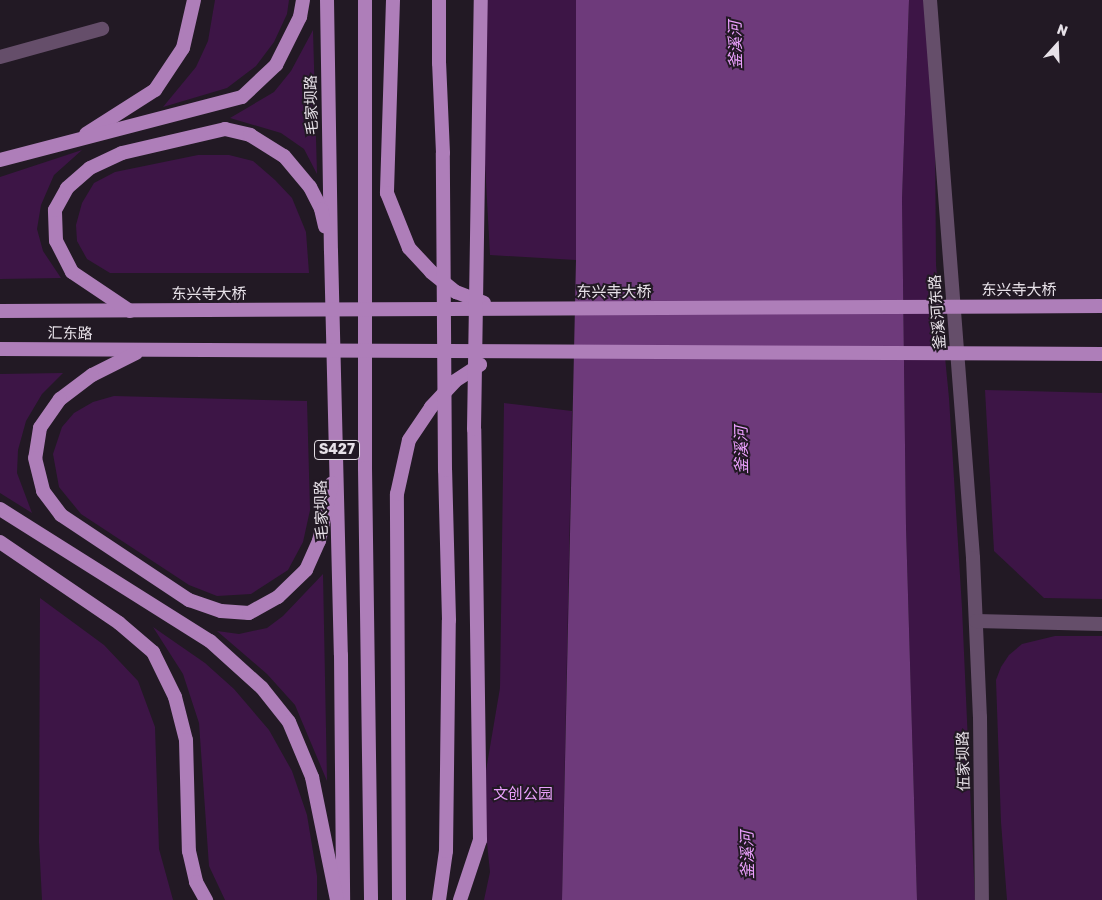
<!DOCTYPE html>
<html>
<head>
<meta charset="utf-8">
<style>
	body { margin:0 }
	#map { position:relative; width:1102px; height:900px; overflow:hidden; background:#221924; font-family:Rubik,"Noto Sans SC",sans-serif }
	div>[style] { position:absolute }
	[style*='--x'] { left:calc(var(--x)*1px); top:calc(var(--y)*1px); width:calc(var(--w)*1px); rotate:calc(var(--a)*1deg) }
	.green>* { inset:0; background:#3d1546 }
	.water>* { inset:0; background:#6e3a7b }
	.service>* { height:14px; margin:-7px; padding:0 7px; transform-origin:7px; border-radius:7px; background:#654e6a }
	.minor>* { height:14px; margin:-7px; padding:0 7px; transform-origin:7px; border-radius:7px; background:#654e6a }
	.primary>* { height:14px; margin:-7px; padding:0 7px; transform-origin:7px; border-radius:7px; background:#ae7eb9 }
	span { translate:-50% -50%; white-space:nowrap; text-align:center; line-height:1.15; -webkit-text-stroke:4px #221924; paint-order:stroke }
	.shield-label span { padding:1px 4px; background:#221924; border:1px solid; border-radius:4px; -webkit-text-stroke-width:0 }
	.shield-label { font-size:14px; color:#e7e1e8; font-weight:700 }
	.street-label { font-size:15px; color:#e7e1e8 }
	.park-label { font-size:15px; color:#eaa0fc }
	.water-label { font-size:16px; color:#eca1fe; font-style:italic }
	.north { position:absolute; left:1032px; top:20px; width:50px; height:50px; -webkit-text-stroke:4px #221924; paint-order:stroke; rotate:20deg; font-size:14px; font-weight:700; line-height:20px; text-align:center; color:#e7e1e8 }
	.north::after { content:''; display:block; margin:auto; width:18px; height:22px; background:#e7e1e8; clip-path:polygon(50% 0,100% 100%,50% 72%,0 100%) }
</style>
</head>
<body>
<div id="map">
	<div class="green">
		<i style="clip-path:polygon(215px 0,289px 0,287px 14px,274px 42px,256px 66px,227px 88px,163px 107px,196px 67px,208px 41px)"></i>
		<i style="clip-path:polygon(476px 0,576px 0,576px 260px,490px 255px)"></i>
		<i style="clip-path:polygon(909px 0,934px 0,936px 265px,949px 398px,962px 608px,975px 900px,917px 900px,906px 527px,902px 199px)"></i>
		<i style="clip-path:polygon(313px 30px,317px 174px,304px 149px,281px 133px,230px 118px,274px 92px,291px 71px)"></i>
		<i style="clip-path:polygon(82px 150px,54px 175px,41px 205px,37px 229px,43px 251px,61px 278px,0 279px,0 177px)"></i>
		<i style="clip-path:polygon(198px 155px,229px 155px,253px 161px,275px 180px,292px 198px,306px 232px,309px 273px,110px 273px,87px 259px,77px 241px,76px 225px,82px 203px,94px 183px,115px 172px)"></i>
		<i style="clip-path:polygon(63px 373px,42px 394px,26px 421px,18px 450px,17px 473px,32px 513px,0 493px,0 374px)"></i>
		<i style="clip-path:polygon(985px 390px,1102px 393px,1102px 599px,1044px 598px,994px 551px)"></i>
		<i style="clip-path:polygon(114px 396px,307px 401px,310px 510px,303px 542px,288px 570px,251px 594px,217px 596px,189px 585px,81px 514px,59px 487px,53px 454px,62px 427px,74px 413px,93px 402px)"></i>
		<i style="clip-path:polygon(504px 403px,572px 411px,562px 900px,484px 900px,490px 872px,482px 794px,500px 688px)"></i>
		<i style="clip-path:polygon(323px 574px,327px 781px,295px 705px,267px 674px,217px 631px,239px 634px,267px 628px,283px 616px)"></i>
		<i style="clip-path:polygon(40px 598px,104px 645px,138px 681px,155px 727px,159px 849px,173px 900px,42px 900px,39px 842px)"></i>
		<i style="clip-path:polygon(153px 627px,205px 663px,234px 689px,269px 730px,292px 771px,307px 815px,317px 876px,317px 900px,225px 900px,209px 866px,199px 723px,183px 674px)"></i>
		<i style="clip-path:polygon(1055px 636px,1102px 636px,1102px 900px,1007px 900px,1001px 822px,996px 680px,1001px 667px,1009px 655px,1022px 644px)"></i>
	</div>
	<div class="water">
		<i style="clip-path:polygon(576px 0,909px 0,902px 199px,906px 527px,917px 900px,562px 900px,576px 260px)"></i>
	</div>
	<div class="service">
		<i style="--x:0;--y:57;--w:106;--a:-15.4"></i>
	</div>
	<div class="minor">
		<i style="--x:930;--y:0;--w:560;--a:85.59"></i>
		<i style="--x:973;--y:558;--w:159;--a:87.5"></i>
		<i style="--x:980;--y:717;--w:183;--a:89.4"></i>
		<i style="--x:976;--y:621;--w:126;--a:1.4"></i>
	</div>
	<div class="primary">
		<i style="--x:327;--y:0;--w:251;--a:89.1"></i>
		<i style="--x:331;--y:251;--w:404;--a:88.6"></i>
		<i style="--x:341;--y:655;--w:245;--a:89.5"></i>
		<i style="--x:365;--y:0;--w:468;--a:90"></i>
		<i style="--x:365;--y:468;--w:432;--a:89.2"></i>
		<i style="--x:393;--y:0;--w:193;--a:91.8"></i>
		<i style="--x:387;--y:193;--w:59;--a:68.2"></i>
		<i style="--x:409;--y:248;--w:33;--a:47"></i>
		<i style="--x:431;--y:272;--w:32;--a:39"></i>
		<i style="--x:456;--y:292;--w:30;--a:21"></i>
		<i style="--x:86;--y:134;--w:82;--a:-32.5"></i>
		<i style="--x:155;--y:90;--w:50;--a:-56.3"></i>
		<i style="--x:183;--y:48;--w:49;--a:-77.1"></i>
		<i style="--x:0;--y:160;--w:250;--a:-14.6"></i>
		<i style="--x:242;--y:97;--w:47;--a:-43.3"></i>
		<i style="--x:276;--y:65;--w:54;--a:-63.4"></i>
		<i style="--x:300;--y:17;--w:17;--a:-80"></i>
		<i style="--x:0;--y:311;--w:1102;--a:-0.26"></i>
		<i style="--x:130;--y:311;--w:70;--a:-146.1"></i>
		<i style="--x:72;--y:272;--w:35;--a:-117"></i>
		<i style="--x:56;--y:241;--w:31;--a:-92"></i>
		<i style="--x:55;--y:210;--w:25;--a:-61"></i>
		<i style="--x:67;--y:188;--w:30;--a:-41"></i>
		<i style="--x:90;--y:168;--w:35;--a:-25"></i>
		<i style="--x:122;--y:153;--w:106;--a:-13.1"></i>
		<i style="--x:225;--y:129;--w:26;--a:13"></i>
		<i style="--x:250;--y:135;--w:40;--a:32"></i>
		<i style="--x:284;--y:156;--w:40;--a:50"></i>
		<i style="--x:310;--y:187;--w:25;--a:63"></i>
		<i style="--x:321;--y:209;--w:18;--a:77"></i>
		<i style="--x:0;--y:349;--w:1102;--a:0.26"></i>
		<i style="--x:136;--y:353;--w:49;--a:153.4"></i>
		<i style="--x:92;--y:375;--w:40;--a:143"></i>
		<i style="--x:60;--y:399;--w:35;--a:125"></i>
		<i style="--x:40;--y:428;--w:30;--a:99"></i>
		<i style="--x:35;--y:458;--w:34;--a:76"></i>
		<i style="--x:43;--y:491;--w:30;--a:53"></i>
		<i style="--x:61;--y:515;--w:154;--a:33.6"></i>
		<i style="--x:189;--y:600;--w:34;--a:19"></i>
		<i style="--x:221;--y:611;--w:28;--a:4"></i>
		<i style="--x:249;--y:613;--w:33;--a:-29"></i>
		<i style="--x:278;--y:597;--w:39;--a:-44"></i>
		<i style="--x:306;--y:570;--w:32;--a:-66"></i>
		<i style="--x:319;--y:541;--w:59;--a:-77.4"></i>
		<i style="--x:0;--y:509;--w:248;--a:32.2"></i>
		<i style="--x:210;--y:641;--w:70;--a:42.1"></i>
		<i style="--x:262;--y:688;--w:43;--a:51.5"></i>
		<i style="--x:289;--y:722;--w:60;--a:67.3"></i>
		<i style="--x:312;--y:777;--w:126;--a:78.5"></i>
		<i style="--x:0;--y:542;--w:144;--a:34.2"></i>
		<i style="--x:119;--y:623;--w:45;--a:40.5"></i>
		<i style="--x:153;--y:652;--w:50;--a:63.9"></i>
		<i style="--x:175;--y:697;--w:44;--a:75.7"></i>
		<i style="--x:186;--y:740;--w:111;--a:88.5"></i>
		<i style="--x:189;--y:851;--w:32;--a:77"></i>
		<i style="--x:196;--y:882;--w:21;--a:61"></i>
		<i style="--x:399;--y:900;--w:406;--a:-90.3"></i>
		<i style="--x:397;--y:494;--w:55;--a:-77.5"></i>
		<i style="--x:409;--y:440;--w:40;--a:-56"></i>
		<i style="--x:431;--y:407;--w:35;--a:-47"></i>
		<i style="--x:455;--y:381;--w:30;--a:-33"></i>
		<i style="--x:439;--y:900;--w:49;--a:-81.9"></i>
		<i style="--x:446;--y:851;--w:231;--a:-89.3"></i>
		<i style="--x:449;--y:620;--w:150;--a:-91.5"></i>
		<i style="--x:445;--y:470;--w:317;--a:-90.4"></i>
		<i style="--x:443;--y:153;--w:90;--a:-92.5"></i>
		<i style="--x:439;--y:63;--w:63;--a:-90"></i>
		<i style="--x:460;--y:900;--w:63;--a:-71.6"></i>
		<i style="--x:480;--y:840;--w:411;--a:-90.8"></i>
		<i style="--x:474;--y:429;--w:429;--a:-89.1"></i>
	</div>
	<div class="shield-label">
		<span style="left:337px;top:450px">S427</span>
	</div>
	<div class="street-label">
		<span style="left:312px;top:105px;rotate:-91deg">毛家坝路</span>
		<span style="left:1019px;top:291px">东兴寺大桥</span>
		<span style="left:614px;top:293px">东兴寺大桥</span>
		<span style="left:209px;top:295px">东兴寺大桥</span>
		<span style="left:938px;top:312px;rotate:-94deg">釜溪河东路</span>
		<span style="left:70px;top:334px;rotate:1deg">汇东路</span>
		<span style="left:322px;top:510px;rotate:-91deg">毛家坝路</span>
		<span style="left:964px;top:761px;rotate:-91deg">伍家坝路</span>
	</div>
	<div class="park-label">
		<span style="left:523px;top:795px">文创公园</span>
	</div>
	<div class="water-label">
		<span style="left:736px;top:45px;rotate:-91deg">釜溪河</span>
		<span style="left:742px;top:450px;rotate:-91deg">釜溪河</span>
		<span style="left:748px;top:855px;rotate:-91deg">釜溪河</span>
	</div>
	<div class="north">N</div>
</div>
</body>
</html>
